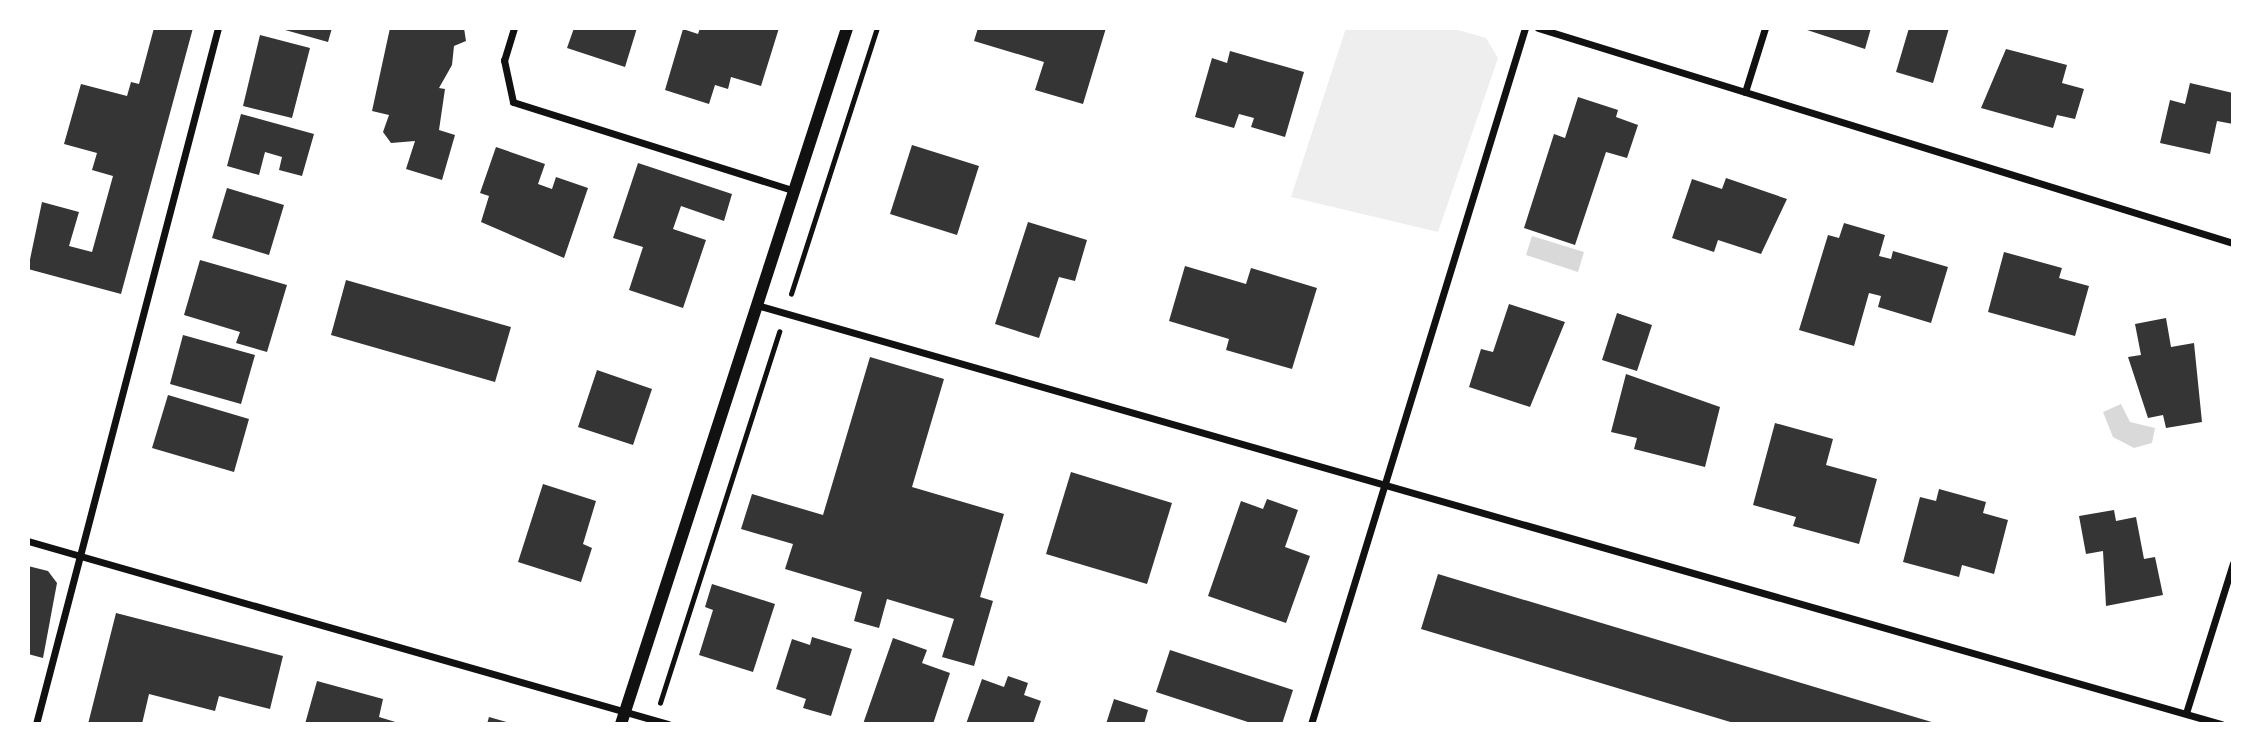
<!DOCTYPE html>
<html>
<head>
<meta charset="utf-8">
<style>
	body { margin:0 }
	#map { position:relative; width:2261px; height:752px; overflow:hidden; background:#fff; font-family:Mulish,sans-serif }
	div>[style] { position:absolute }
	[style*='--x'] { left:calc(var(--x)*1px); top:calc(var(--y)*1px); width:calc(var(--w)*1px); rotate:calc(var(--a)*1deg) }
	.green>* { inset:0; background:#eee }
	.water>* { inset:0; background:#d9d9d9 }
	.building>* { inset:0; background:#353535 }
	.path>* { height:4.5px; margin:-2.25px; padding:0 2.25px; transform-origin:2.25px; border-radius:2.25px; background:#111 }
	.minor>* { height:7px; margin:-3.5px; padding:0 3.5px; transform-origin:3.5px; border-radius:3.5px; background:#111 }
	.tertiary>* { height:12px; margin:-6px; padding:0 6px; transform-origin:6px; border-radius:6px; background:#111 }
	span { translate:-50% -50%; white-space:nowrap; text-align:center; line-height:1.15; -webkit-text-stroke:5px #fff; paint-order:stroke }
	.frame { position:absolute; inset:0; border:30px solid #fff; pointer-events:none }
</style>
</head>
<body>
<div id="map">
	<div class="green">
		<i style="clip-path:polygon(1346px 28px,1451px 28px,1486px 38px,1498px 58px,1438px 232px,1291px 197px)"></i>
	</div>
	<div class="water">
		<i style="clip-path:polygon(1532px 236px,1584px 252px,1578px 272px,1526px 255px)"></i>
		<i style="clip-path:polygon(2121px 404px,2130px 422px,2155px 428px,2152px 443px,2134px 448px,2113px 437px,2103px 412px)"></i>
	</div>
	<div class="building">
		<i style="clip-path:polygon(154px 28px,193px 28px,121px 294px,28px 269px,42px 202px,79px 212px,69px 246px,92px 252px,113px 176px,92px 170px,97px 153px,64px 144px,81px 84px,127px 96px,131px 82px,139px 84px)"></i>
		<i style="clip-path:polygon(278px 28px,332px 28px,328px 42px)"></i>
		<i style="clip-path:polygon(390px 28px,464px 28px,466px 41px,454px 46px,452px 65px,439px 88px,445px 89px,439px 130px,455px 135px,442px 180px,406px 169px,415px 141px,391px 143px,383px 132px,389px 115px,372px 111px)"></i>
		<i style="clip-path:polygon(574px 28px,637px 28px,625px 67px,567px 48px)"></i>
		<i style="clip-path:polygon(700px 28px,779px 28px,761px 86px,731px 77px,728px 89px,715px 85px,709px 104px,665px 90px,683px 29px,698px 34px)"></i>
		<i style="clip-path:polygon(978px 28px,1106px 28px,1083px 104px,1035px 90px,1044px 62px,974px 41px)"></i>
		<i style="clip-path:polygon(1801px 28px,1871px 28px,1865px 49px)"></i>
		<i style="clip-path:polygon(1909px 28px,1949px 28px,1933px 83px,1896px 72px)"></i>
		<i style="clip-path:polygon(260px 35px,310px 48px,292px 118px,243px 106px)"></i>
		<i style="clip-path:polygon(2006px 49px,2067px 65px,2062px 83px,2084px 89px,2075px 119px,2057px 115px,2053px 128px,1981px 108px)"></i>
		<i style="clip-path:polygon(1230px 51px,1304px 72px,1285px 137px,1251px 127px,1254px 118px,1239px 114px,1234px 128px,1195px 117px,1212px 58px,1227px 63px)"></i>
		<i style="clip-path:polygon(2190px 83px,2233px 93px,2233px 124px,2217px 121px,2210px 154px,2160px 143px,2170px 100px,2185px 104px)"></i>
		<i style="clip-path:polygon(1578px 97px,1618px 110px,1616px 117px,1638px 125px,1627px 158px,1606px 152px,1575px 245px,1524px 228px,1554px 134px,1565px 138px)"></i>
		<i style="clip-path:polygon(241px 114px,314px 134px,302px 176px,279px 170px,282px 157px,265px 152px,259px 175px,227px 166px)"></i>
		<i style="clip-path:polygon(912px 145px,979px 166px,957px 235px,890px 214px)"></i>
		<i style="clip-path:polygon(496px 147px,545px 164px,538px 184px,552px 189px,556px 177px,588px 188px,564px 258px,481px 222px,489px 196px,480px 193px)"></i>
		<i style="clip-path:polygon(638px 163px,732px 194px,724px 221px,681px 206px,673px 229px,706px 240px,683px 308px,629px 290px,643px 247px,613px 238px)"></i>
		<i style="clip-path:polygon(1726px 178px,1787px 199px,1761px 254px,1718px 240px,1714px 252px,1672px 238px,1692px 179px,1722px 189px)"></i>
		<i style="clip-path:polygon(227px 188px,284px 205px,269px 255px,212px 238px)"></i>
		<i style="clip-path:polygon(1028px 222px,1087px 240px,1075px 281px,1059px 277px,1039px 338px,995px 324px)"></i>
		<i style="clip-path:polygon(1844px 223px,1885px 235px,1879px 256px,1891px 259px,1893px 251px,1948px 267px,1931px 323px,1878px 307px,1881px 296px,1869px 293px,1854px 346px,1799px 330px,1828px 235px,1839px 238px)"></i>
		<i style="clip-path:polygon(2004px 252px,2062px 268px,2059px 278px,2089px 286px,2075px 336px,1988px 312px)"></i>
		<i style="clip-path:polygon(200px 260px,287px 285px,267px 352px,236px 343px,240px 332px,184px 315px)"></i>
		<i style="clip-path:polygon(1185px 266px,1246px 284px,1251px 268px,1317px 288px,1292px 369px,1226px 350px,1229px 339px,1169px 321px)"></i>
		<i style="clip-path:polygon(346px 280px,511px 327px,495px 382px,331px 335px)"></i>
		<i style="clip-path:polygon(1509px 304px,1565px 322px,1530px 407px,1469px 387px,1481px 349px,1493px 352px)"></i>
		<i style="clip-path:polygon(1617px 313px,1652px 325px,1637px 371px,1602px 360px)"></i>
		<i style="clip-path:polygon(2166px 318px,2171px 347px,2194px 343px,2202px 422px,2166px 428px,2163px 415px,2148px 418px,2128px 357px,2141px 355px,2135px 324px)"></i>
		<i style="clip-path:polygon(183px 335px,255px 355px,241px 404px,170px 384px)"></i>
		<i style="clip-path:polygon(870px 357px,944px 379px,912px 487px,1004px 514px,980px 597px,993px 601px,974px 666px,942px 657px,954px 619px,887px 599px,879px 628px,854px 621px,862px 592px,785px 569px,793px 544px,741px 529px,752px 494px,823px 515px)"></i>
		<i style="clip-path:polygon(597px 370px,652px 389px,633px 445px,578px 427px)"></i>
		<i style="clip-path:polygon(1626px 374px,1720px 407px,1705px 467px,1634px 449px,1637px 438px,1611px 432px)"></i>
		<i style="clip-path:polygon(168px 395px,249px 419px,234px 472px,152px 448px)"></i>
		<i style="clip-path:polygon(1775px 423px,1833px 439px,1826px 465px,1877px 479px,1859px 544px,1793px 526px,1796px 517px,1753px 505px)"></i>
		<i style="clip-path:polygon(1071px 472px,1172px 503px,1147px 584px,1046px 554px)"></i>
		<i style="clip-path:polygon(543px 484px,596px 501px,583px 544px,592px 548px,581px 582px,518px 562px)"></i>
		<i style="clip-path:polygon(1939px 489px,1986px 502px,1983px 513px,2008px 520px,1994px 574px,1962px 565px,1959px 577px,1903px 562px,1920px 497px,1936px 501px)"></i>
		<i style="clip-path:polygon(1267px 499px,1298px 510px,1285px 547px,1310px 556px,1286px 623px,1208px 596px,1241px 501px,1263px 509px)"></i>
		<i style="clip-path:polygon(2114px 510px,2116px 521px,2136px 517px,2144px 559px,2155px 557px,2163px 595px,2106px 606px,2103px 551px,2086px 554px,2079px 516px)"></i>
		<i style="clip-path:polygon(28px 566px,48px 571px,57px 583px,43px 658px,28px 654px)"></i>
		<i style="clip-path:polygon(1438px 574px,1935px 723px,1935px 724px,1737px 724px,1421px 629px)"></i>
		<i style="clip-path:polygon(712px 584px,775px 604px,753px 672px,699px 655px,713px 610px,705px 607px)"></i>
		<i style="clip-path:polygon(116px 613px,283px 656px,270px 709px,219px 696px,215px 711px,149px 694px,142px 724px,88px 724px)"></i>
		<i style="clip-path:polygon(812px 637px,852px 649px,831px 716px,803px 708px,806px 699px,776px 689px,792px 639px,810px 645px)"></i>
		<i style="clip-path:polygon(893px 638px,927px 650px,922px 663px,950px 673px,933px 724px,863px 724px)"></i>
		<i style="clip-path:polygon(1170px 650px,1293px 690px,1282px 724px,1254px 724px,1156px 692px)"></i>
		<i style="clip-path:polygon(1008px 676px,1028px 683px,1024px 695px,1041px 701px,1033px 724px,966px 724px,982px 679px,1004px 687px)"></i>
		<i style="clip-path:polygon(317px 681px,383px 699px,379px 717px,402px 724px,305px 724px)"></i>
		<i style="clip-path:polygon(1114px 699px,1148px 710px,1144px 724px,1106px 724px)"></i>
		<i style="clip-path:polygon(489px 717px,510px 723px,510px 724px,487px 724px)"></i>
	</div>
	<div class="path">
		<i style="--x:791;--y:294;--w:280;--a:-72.1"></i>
		<i style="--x:660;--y:703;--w:390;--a:-72.2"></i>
	</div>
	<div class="minor">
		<i style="--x:514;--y:28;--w:34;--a:107"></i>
		<i style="--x:504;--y:60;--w:43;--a:77.9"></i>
		<i style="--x:513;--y:102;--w:296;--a:17.5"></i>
		<i style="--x:1538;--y:28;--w:727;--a:17.19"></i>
		<i style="--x:1745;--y:92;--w:67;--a:-72.6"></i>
		<i style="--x:760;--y:306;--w:1520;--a:15.97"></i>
		<i style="--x:28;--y:541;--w:666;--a:15.96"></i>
		<i style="--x:2186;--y:713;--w:157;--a:-72.6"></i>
		<i style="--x:36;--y:724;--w:719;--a:-75.35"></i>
		<i style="--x:1311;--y:724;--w:728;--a:-72.91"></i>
	</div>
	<div class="tertiary">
		<i style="--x:621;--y:724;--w:732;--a:-72.01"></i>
	</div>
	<div class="frame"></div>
</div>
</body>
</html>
